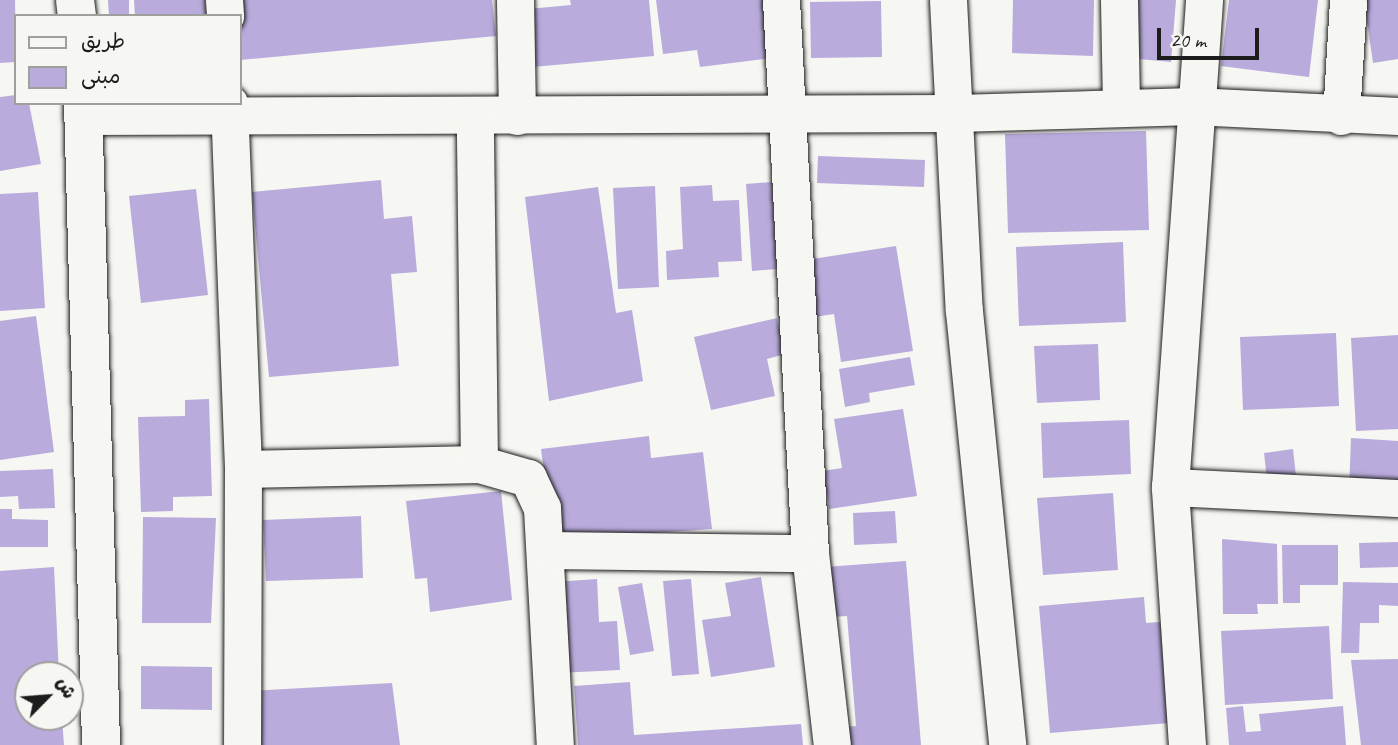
<!DOCTYPE html>
<html>
<head>
<meta charset="utf-8">
<style>
	body { margin:0 }
	#map { position:relative; width:1398px; height:745px; overflow:hidden; background:#f6f6f2; font-family:Caveat,"Playpen Sans Arabic",sans-serif }
	div>[style] { position:absolute }
	[style*='--x'] { left:calc(var(--x)*1px); top:calc(var(--y)*1px); width:calc(var(--w)*1px); rotate:calc(var(--a)*1deg) }
	.building>* { inset:0; background:#b9abdc }
	.roads { filter:drop-shadow(0 0 2px #1c1c1c) drop-shadow(0 0 2px #1c1c1c) }
	.minor>* { height:37px; margin:-18.5px; padding:0 18.5px; transform-origin:18.5px; border-radius:18.5px; background:#f6f6f2 }
	.tertiary>* { height:38px; margin:-19px; padding:0 19px; transform-origin:19px; border-radius:19px; background:#f6f6f2 }
	span { translate:-50% -50%; white-space:nowrap; text-align:center; line-height:1.15; -webkit-text-stroke:7px #f6f6f2; paint-order:stroke }
	.legend { position:absolute; left:14px; top:14px; width:228px; height:91px; box-sizing:border-box; background:#f6f6f2; border:2px solid #9f9f9c; margin:0; padding:9px 12px; list-style:none; font-size:21px; color:#1c1c1c }
	.legend li { display:flex; align-items:center; gap:14px; height:35px }
	.legend b { width:35px; border:2px solid #9f9f9c }
	.north { position:absolute; left:14px; top:661px; width:70px; height:70px; box-sizing:border-box; background:#f6f6f2; border:2px solid #9f9f9c; border-radius:50%; rotate:65deg; font-size:19px; font-weight:700; line-height:28px; text-align:center; color:#1c1c1c }
	.north::after { content:''; display:block; margin:auto; width:24px; height:32px; background:#1c1c1c; clip-path:polygon(50% 0,100% 100%,50% 72%,0 100%) }
	.scale { position:absolute; left:1157px; top:28px; width:102px; height:32px; box-sizing:border-box; border:4px solid #1c1c1c; border-top:0; padding-left:9px; font-size:21px; line-height:24px; white-space:nowrap; color:#1c1c1c; -webkit-text-stroke:5px #f6f6f2; paint-order:stroke }
</style>
</head>
<body>
<div id="map">
	<div class="building">
		<i style="clip-path:polygon(0 0,15px 0,16px 62px,0 63px)"></i>
		<i style="clip-path:polygon(108px 0,129px 0,129px 16px,109px 16px)"></i>
		<i style="clip-path:polygon(134px 0,205px 0,207px 16px,135px 16px)"></i>
		<i style="clip-path:polygon(234px 0,492px 0,496px 36px,240px 60px)"></i>
		<i style="clip-path:polygon(570px 0,649px 0,654px 56px,533px 67px,528px 9px,571px 5px)"></i>
		<i style="clip-path:polygon(656px 0,774px 0,781px 57px,700px 67px,697px 50px,663px 54px)"></i>
		<i style="clip-path:polygon(1013px 0,1094px 0,1093px 56px,1012px 53px)"></i>
		<i style="clip-path:polygon(1133px 0,1176px 0,1171px 62px,1128px 58px)"></i>
		<i style="clip-path:polygon(1229px 0,1318px 0,1309px 77px,1221px 66px)"></i>
		<i style="clip-path:polygon(1364px 0,1398px 0,1398px 59px,1373px 63px)"></i>
		<i style="clip-path:polygon(881px 1px,882px 57px,811px 58px,810px 2px)"></i>
		<i style="clip-path:polygon(16px 95px,16px 103px,29px 103px,41px 164px,0 171px,0 97px)"></i>
		<i style="clip-path:polygon(1146px 131px,1149px 230px,1008px 233px,1005px 134px)"></i>
		<i style="clip-path:polygon(818px 156px,925px 160px,924px 187px,817px 183px)"></i>
		<i style="clip-path:polygon(381px 180px,384px 219px,412px 216px,417px 272px,391px 274px,399px 366px,269px 377px,252px 192px)"></i>
		<i style="clip-path:polygon(772px 182px,777px 269px,752px 271px,746px 184px)"></i>
		<i style="clip-path:polygon(712px 185px,713px 201px,739px 200px,742px 261px,718px 262px,719px 277px,667px 280px,666px 251px,683px 249px,680px 187px)"></i>
		<i style="clip-path:polygon(655px 186px,659px 287px,618px 289px,613px 188px)"></i>
		<i style="clip-path:polygon(598px 187px,616px 313px,632px 310px,643px 381px,549px 401px,525px 197px)"></i>
		<i style="clip-path:polygon(196px 189px,208px 295px,141px 303px,129px 196px)"></i>
		<i style="clip-path:polygon(38px 192px,45px 308px,0 311px,0 194px)"></i>
		<i style="clip-path:polygon(1123px 242px,1126px 322px,1019px 326px,1016px 247px)"></i>
		<i style="clip-path:polygon(896px 246px,913px 351px,841px 362px,834px 314px,814px 317px,806px 260px)"></i>
		<i style="clip-path:polygon(36px 316px,54px 452px,0 460px,0 321px)"></i>
		<i style="clip-path:polygon(777px 318px,785px 354px,767px 359px,775px 396px,711px 410px,694px 337px)"></i>
		<i style="clip-path:polygon(1336px 333px,1339px 406px,1243px 410px,1240px 337px)"></i>
		<i style="clip-path:polygon(1398px 335px,1398px 429px,1356px 431px,1351px 338px)"></i>
		<i style="clip-path:polygon(1098px 344px,1100px 400px,1037px 403px,1034px 346px)"></i>
		<i style="clip-path:polygon(910px 357px,915px 385px,869px 393px,870px 402px,845px 407px,839px 369px)"></i>
		<i style="clip-path:polygon(209px 399px,212px 496px,173px 497px,173px 511px,141px 512px,138px 417px,185px 416px,185px 400px)"></i>
		<i style="clip-path:polygon(903px 409px,917px 496px,829px 509px,823px 471px,842px 468px,834px 419px)"></i>
		<i style="clip-path:polygon(1129px 420px,1131px 474px,1043px 478px,1041px 423px)"></i>
		<i style="clip-path:polygon(649px 436px,651px 458px,703px 452px,712px 529px,553px 540px,541px 449px)"></i>
		<i style="clip-path:polygon(1351px 438px,1398px 441px,1398px 495px,1349px 492px)"></i>
		<i style="clip-path:polygon(1293px 449px,1297px 485px,1268px 489px,1264px 453px)"></i>
		<i style="clip-path:polygon(53px 469px,55px 508px,19px 509px,18px 496px,0 497px,0 471px)"></i>
		<i style="clip-path:polygon(501px 491px,512px 600px,430px 612px,427px 578px,415px 579px,406px 501px)"></i>
		<i style="clip-path:polygon(1113px 493px,1118px 570px,1043px 575px,1037px 498px)"></i>
		<i style="clip-path:polygon(0 509px,12px 509px,12px 519px,48px 520px,48px 547px,0 547px)"></i>
		<i style="clip-path:polygon(895px 511px,897px 543px,854px 545px,853px 513px)"></i>
		<i style="clip-path:polygon(361px 516px,363px 578px,266px 581px,263px 520px)"></i>
		<i style="clip-path:polygon(143px 517px,216px 518px,211px 623px,142px 623px)"></i>
		<i style="clip-path:polygon(1222px 539px,1277px 544px,1278px 604px,1257px 604px,1258px 614px,1223px 614px)"></i>
		<i style="clip-path:polygon(1398px 542px,1398px 567px,1360px 568px,1359px 543px)"></i>
		<i style="clip-path:polygon(1282px 545px,1338px 545px,1338px 585px,1300px 585px,1300px 603px,1283px 603px)"></i>
		<i style="clip-path:polygon(906px 561px,921px 745px,847px 745px,846px 727px,856px 726px,847px 616px,830px 617px,825px 567px)"></i>
		<i style="clip-path:polygon(54px 567px,59px 675px,28px 675px,28px 717px,62px 717px,64px 745px,0 745px,0 571px)"></i>
		<i style="clip-path:polygon(761px 577px,775px 667px,711px 677px,702px 620px,731px 616px,725px 583px)"></i>
		<i style="clip-path:polygon(597px 579px,599px 622px,617px 621px,620px 670px,558px 673px,553px 582px)"></i>
		<i style="clip-path:polygon(691px 579px,699px 674px,672px 676px,663px 581px)"></i>
		<i style="clip-path:polygon(1343px 582px,1398px 583px,1398px 606px,1379px 605px,1379px 623px,1360px 623px,1359px 653px,1341px 653px)"></i>
		<i style="clip-path:polygon(642px 583px,654px 651px,630px 655px,618px 587px)"></i>
		<i style="clip-path:polygon(1144px 597px,1146px 623px,1172px 621px,1181px 722px,1050px 733px,1039px 606px)"></i>
		<i style="clip-path:polygon(1329px 626px,1333px 699px,1225px 705px,1221px 631px)"></i>
		<i style="clip-path:polygon(1398px 659px,1398px 745px,1361px 745px,1351px 660px)"></i>
		<i style="clip-path:polygon(141px 666px,212px 667px,212px 710px,141px 709px)"></i>
		<i style="clip-path:polygon(630px 682px,634px 735px,801px 724px,803px 745px,578px 745px,574px 686px)"></i>
		<i style="clip-path:polygon(392px 683px,400px 745px,253px 745px,250px 691px)"></i>
		<i style="clip-path:polygon(1243px 706px,1246px 732px,1261px 731px,1259px 714px,1343px 706px,1346px 745px,1229px 745px,1226px 708px)"></i>
	</div>
	<div class="roads">
		<div class="minor">
			<i style="--x:224;--y:0;--w:16;--a:86"></i>
			<i style="--x:515;--y:0;--w:116;--a:89"></i>
			<i style="--x:781;--y:0;--w:554;--a:87"></i>
			<i style="--x:810;--y:553;--w:193;--a:83.5"></i>
			<i style="--x:948;--y:0;--w:311;--a:87.1"></i>
			<i style="--x:964;--y:311;--w:436;--a:84.3"></i>
			<i style="--x:1119;--y:0;--w:108;--a:88.9"></i>
			<i style="--x:229;--y:103;--w:366;--a:87.8"></i>
			<i style="--x:243;--y:469;--w:276;--a:90.2"></i>
			<i style="--x:84;--y:116;--w:873;--a:-0.2"></i>
			<i style="--x:957;--y:113;--w:236;--a:-1.7"></i>
			<i style="--x:1193;--y:106;--w:205;--a:2.8"></i>
			<i style="--x:1341;--y:116;--w:116;--a:-86.5"></i>
			<i style="--x:479;--y:464;--w:51;--a:15.9"></i>
			<i style="--x:528;--y:478;--w:33;--a:65"></i>
			<i style="--x:542;--y:508;--w:237;--a:86.9"></i>
			<i style="--x:243;--y:469;--w:236;--a:-1.2"></i>
			<i style="--x:479;--y:464;--w:347;--a:-90.7"></i>
			<i style="--x:1170;--y:487;--w:228;--a:2.8"></i>
			<i style="--x:546;--y:550;--w:264;--a:0.7"></i>
			<i style="--x:1187;--y:745;--w:259;--a:-93.8"></i>
			<i style="--x:1170;--y:487;--w:488;--a:-86"></i>
		</div>
		<div class="tertiary">
			<i style="--x:75;--y:0;--w:16;--a:83"></i>
			<i style="--x:83;--y:103;--w:642;--a:88.39"></i>
		</div>
	</div>
	<ul class="legend">
	<li><b style="height:9px;background:#f6f6f2"></b>طريق</li>
	<li><b style="height:19px;background:#b9abdc"></b>مبنى</li>
	</ul>
	<div class="north">ش</div>
	<div class="scale">20 m</div>
</div>
</body>
</html>
